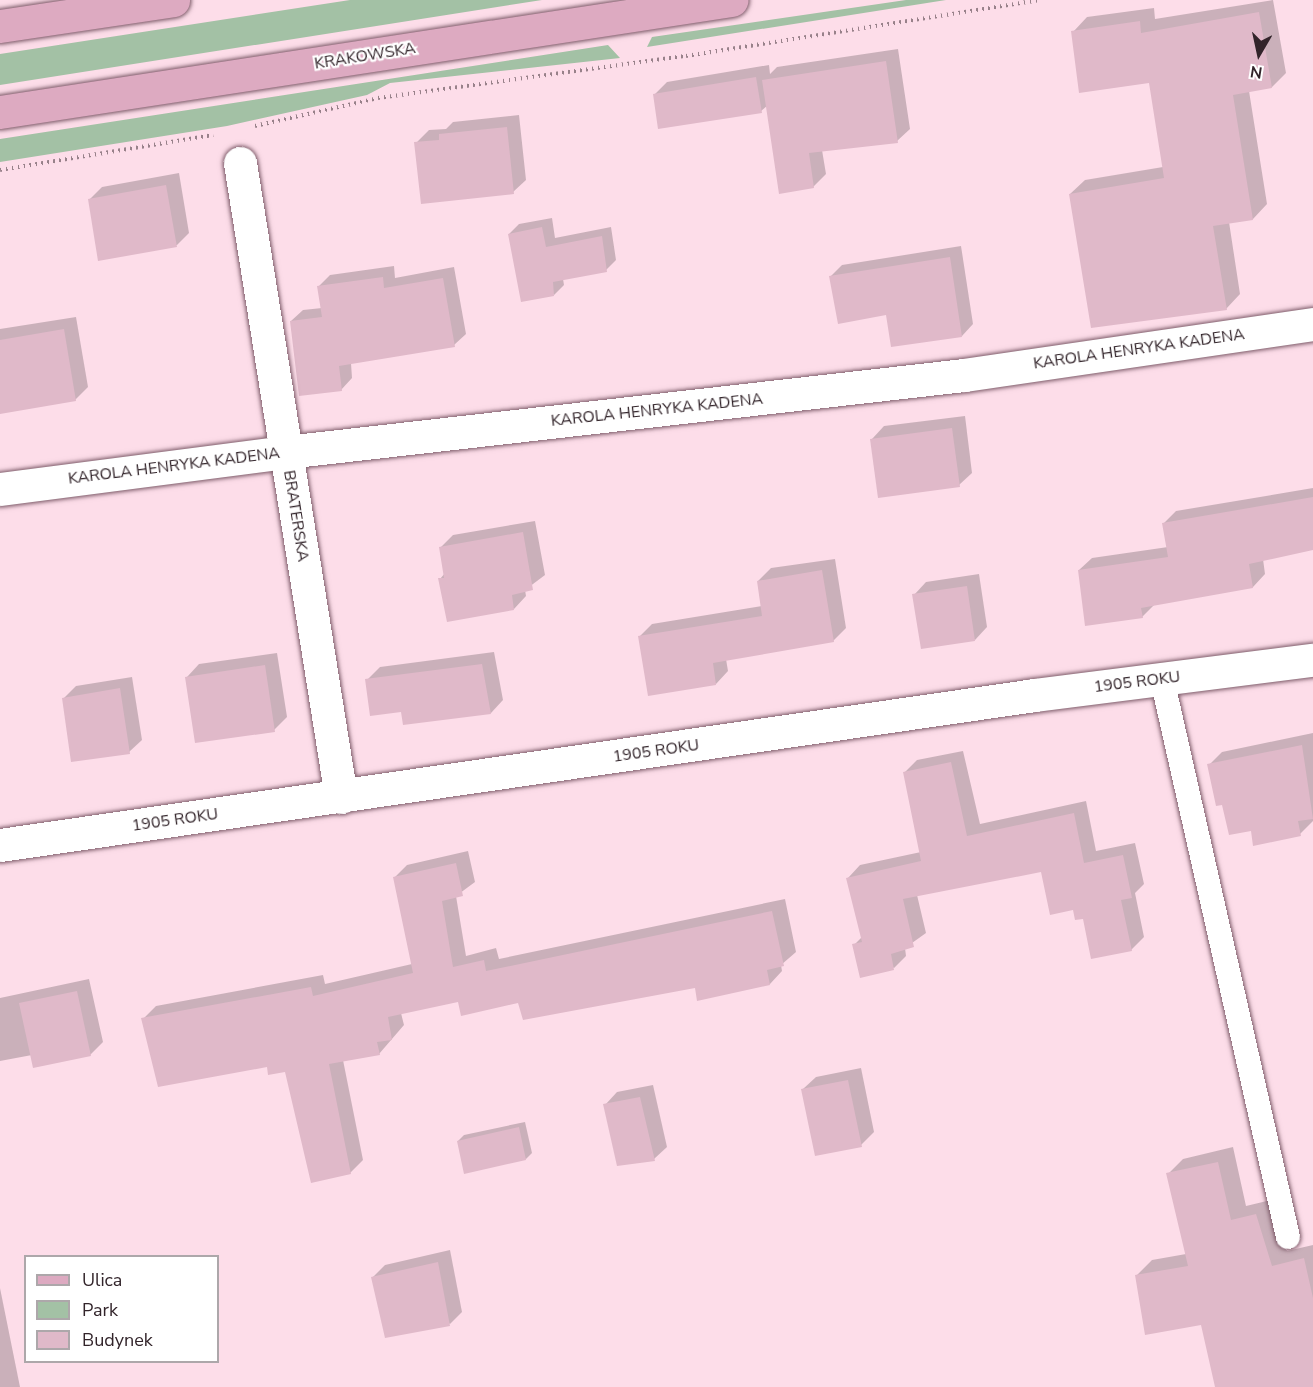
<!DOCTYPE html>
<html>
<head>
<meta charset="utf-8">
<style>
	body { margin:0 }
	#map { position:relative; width:1313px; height:1387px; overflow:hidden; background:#fddde9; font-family:"Nunito Sans",sans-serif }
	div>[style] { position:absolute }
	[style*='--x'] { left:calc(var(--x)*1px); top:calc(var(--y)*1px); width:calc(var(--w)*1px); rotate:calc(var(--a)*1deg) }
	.green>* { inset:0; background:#a3c1a5 }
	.shadow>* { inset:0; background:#0003 }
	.building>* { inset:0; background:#e0b9c9 }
	.path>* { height:4px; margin-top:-2px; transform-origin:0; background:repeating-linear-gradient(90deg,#98818a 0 1.5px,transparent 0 6px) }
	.roads { filter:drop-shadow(0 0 2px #7f5d6b) drop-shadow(0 0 2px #7f5d6b) }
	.service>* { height:24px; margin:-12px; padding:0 12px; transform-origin:12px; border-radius:12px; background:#fff }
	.minor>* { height:33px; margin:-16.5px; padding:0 16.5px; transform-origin:16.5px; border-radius:16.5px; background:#fff }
	.primary>* { height:33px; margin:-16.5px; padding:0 16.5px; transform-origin:16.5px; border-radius:16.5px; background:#ddaac1 }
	span { translate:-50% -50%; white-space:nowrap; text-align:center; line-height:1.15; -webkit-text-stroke:4.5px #fff; paint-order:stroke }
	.street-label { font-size:16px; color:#32242a }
	.legend { position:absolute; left:24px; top:1255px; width:195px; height:108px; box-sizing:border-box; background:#fff; border:2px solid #ada7aa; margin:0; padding:8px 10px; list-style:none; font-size:18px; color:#32242a }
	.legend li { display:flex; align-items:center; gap:12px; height:30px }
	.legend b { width:30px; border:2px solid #ada7aa }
	.north { position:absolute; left:1229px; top:24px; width:60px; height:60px; -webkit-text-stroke:4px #fff; paint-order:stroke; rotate:189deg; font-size:16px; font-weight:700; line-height:24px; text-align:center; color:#32242a }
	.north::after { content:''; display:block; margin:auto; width:21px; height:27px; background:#32242a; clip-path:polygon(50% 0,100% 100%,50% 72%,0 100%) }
</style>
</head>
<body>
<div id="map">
	<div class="green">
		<i style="clip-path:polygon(350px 0,542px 0,0 85px,0 54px)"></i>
		<i style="clip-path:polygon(906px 0,946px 0,647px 47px,652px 37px)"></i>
		<i style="clip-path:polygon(608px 45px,620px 58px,390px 83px,367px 95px,227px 126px,0 162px,0 139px)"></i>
	</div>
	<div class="shadow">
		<i style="clip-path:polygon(1273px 0,1286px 73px,1272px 87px,1249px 91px,1267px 204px,1253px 219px,1229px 222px,1240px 294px,1226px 309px,1070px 194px,1085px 180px,1163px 167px,1150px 82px,1073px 32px,1087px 17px,1154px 8px,1155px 19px)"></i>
		<i style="clip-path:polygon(898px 49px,910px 129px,897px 141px,822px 150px,826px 174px,813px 187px,768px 105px,761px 111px,655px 94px,667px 82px,769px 65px,770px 74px,777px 67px)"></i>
		<i style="clip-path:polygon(519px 115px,526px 180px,513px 192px,416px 143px,429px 130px,446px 129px,453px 122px)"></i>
		<i style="clip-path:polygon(179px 173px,189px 233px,177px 245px,100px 259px,89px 200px,102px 187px)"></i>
		<i style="clip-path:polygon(552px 218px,555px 238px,611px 227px,616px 260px,606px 270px,563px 279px,564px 285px,554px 295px,509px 234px,519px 224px)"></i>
		<i style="clip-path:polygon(961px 246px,973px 324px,962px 336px,887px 313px,831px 276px,842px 265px)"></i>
		<i style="clip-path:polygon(394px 266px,395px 278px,454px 267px,466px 334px,454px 345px,351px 363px,352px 378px,341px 390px,291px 321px,303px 310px,322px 308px,319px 286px,330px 275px)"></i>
		<i style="clip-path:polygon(76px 317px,88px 387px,75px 400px,0 412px,0 329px)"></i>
		<i style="clip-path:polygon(965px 416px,972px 473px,959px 485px,872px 439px,884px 426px)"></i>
		<i style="clip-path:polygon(1313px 488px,1313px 548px,1263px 559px,1265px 574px,1253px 587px,1155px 604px,1142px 617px,1079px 570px,1092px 558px,1168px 547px,1163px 524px,1176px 511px)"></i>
		<i style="clip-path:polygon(535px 521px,545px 575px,525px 590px,526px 596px,514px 609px,440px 579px,445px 573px,440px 548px,453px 535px)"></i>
		<i style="clip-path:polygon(835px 559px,846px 628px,833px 641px,726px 659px,728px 671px,716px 684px,639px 637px,652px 624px,762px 606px,758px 581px,771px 568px)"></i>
		<i style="clip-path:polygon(979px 574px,987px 627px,975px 640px,914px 595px,926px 582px)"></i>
		<i style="clip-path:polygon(494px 652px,503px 700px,491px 713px,402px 710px,367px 680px,380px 667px)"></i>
		<i style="clip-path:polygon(277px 653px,287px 717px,274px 730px,187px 677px,199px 664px)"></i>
		<i style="clip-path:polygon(132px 677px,142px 740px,129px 752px,64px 698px,76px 686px)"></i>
		<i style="clip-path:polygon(1313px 733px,1313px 821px,1300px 834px,1252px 829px,1223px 803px,1209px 765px,1222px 752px)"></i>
		<i style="clip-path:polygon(963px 751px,980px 824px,1086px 801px,1096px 851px,1135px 843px,1144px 884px,1135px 893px,1144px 937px,1131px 950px,1074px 909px,1042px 871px,917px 895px,926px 933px,905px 948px,906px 956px,894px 968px,854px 945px,862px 937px,848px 878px,860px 865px,921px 852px,905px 772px,917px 760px)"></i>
		<i style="clip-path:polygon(468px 851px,475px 882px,456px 896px,466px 956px,496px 948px,499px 959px,785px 899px,796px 952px,781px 965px,782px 971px,770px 984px,696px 986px,520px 1001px,459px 1000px,401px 1013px,404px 1025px,379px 1054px,343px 1060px,363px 1160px,350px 1173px,286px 1070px,143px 1019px,156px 1006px,323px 975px,325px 984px,412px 964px,395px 877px,407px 865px)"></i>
		<i style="clip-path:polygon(89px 979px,103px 1042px,90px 1055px,32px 1055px,0 1061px,0 998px)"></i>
		<i style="clip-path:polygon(861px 1068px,874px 1132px,861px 1145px,803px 1089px,816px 1077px)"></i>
		<i style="clip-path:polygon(653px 1085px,667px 1147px,654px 1159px,605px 1105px,617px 1092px)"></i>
		<i style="clip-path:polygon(525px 1122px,532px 1153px,526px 1159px,458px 1141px,464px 1135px)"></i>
		<i style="clip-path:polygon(1233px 1147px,1246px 1206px,1271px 1200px,1287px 1251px,1313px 1245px,1313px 1387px,1217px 1387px,1202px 1323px,1137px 1275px,1152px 1260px,1186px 1254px,1168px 1174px,1183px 1159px)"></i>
		<i style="clip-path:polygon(450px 1250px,462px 1312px,450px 1324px,373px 1277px,385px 1265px)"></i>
		<i style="clip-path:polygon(0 1288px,20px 1387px,0 1387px)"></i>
	</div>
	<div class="building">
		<i style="clip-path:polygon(1259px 12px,1272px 88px,1233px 95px,1253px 220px,1213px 226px,1227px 310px,1091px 328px,1069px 194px,1164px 178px,1149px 83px,1079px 93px,1071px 31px,1140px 21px,1141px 33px)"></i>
		<i style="clip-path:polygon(886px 61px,898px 143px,809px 153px,814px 188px,779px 194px,762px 80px)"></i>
		<i style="clip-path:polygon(756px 77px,762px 113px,658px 129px,653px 94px)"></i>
		<i style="clip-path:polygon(507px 127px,514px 194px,421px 204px,414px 142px,439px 140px,439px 134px)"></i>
		<i style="clip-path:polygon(166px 185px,177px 247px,98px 261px,88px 199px)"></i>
		<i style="clip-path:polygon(542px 227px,546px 247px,602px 236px,607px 272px,553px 282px,554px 296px,521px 302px,508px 234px)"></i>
		<i style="clip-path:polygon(950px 257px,962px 337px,891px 347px,886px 315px,838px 324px,829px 276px)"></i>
		<i style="clip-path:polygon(383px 277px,384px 288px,443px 278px,455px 347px,339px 366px,342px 391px,299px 396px,290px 321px,322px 317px,317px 286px)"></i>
		<i style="clip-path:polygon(64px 329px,76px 401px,0 414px,0 340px)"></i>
		<i style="clip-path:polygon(952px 428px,960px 487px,878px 498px,870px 439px)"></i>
		<i style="clip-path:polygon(1313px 497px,1313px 550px,1249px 564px,1253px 588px,1141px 608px,1143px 618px,1085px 626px,1078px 570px,1168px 557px,1162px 523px)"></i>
		<i style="clip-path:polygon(523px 532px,533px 590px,512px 595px,514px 610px,447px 622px,438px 578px,444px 578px,439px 547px)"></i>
		<i style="clip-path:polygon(822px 570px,834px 642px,713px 663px,716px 685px,648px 696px,638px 636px,762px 616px,757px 581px)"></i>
		<i style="clip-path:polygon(967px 586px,975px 641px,921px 649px,912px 594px)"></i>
		<i style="clip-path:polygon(482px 664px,491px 714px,403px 725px,401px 712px,370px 716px,365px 679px)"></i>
		<i style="clip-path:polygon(265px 665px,275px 732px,195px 743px,185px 677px)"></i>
		<i style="clip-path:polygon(120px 688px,130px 754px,71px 762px,62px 698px)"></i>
		<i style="clip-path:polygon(1302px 745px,1313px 819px,1298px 821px,1301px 836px,1253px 846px,1251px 831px,1229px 835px,1222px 805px,1216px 806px,1207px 764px)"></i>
		<i style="clip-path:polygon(951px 762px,967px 836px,1074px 813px,1084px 863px,1123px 855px,1132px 898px,1121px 900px,1132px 951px,1091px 959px,1083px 919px,1075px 920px,1073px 910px,1050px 915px,1041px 872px,903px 899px,914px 947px,891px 954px,894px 970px,860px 978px,852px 944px,862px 942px,846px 878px,921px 861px,903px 772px)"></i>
		<i style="clip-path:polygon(456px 863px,463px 896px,442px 901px,453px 967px,484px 960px,486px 971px,772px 911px,784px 966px,767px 970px,770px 985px,697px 1001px,695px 988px,523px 1020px,518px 1003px,461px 1016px,458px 1002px,388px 1017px,392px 1040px,377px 1042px,380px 1055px,329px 1064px,351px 1174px,311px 1183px,285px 1072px,268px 1075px,267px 1067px,158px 1087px,141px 1018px,311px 987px,313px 996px,413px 973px,393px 877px)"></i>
		<i style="clip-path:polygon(77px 991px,91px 1056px,33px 1068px,19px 1003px)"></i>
		<i style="clip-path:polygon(848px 1080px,862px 1147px,815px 1156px,801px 1089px)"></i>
		<i style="clip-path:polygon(640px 1097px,655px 1161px,617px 1166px,603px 1104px)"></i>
		<i style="clip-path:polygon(519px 1127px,526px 1160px,464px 1174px,457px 1141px)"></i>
		<i style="clip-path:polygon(1218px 1162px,1231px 1220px,1256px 1214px,1272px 1266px,1304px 1258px,1313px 1298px,1313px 1387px,1215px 1387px,1201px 1325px,1145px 1335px,1135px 1275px,1188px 1266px,1166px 1173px)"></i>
		<i style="clip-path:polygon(438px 1262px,450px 1326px,385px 1338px,371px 1277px)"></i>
	</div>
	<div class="path">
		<i style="--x:255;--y:126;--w:126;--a:-12.8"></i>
		<i style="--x:378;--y:98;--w:311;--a:-7.8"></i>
		<i style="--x:686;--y:56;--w:357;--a:-9"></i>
		<i style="--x:0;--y:170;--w:216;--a:-9.3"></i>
	</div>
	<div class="roads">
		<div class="service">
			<i style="--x:1162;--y:679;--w:572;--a:77.28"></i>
		</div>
		<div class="minor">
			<i style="--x:240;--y:163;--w:642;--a:80.95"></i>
			<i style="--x:0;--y:489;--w:288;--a:-7.4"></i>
			<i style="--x:286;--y:452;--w:682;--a:-6.48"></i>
			<i style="--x:964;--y:375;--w:353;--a:-8.3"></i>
			<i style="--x:0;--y:845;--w:1045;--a:-8.25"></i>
			<i style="--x:1034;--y:695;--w:281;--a:-7.2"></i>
		</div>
		<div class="primary">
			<i style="--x:0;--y:26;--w:175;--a:-8.5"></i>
			<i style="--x:0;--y:112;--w:740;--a:-8.71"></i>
		</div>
	</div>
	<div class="street-label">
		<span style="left:365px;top:56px;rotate:-9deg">KRAKOWSKA</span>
		<span style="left:1139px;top:349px;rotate:-8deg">KAROLA HENRYKA KADENA</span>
		<span style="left:657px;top:410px;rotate:-6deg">KAROLA HENRYKA KADENA</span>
		<span style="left:174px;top:466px;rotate:-7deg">KAROLA HENRYKA KADENA</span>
		<span style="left:296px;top:516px;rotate:81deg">BRATERSKA</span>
		<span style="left:1137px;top:682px;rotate:-7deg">1905 ROKU</span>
		<span style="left:656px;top:751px;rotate:-8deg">1905 ROKU</span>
		<span style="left:175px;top:820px;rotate:-8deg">1905 ROKU</span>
	</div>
	<ul class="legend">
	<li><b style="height:8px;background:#ddaac1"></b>Ulica</li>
	<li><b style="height:16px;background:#a3c1a5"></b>Park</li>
	<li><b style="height:16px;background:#e0b9c9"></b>Budynek</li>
	</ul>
	<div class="north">N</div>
</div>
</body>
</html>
